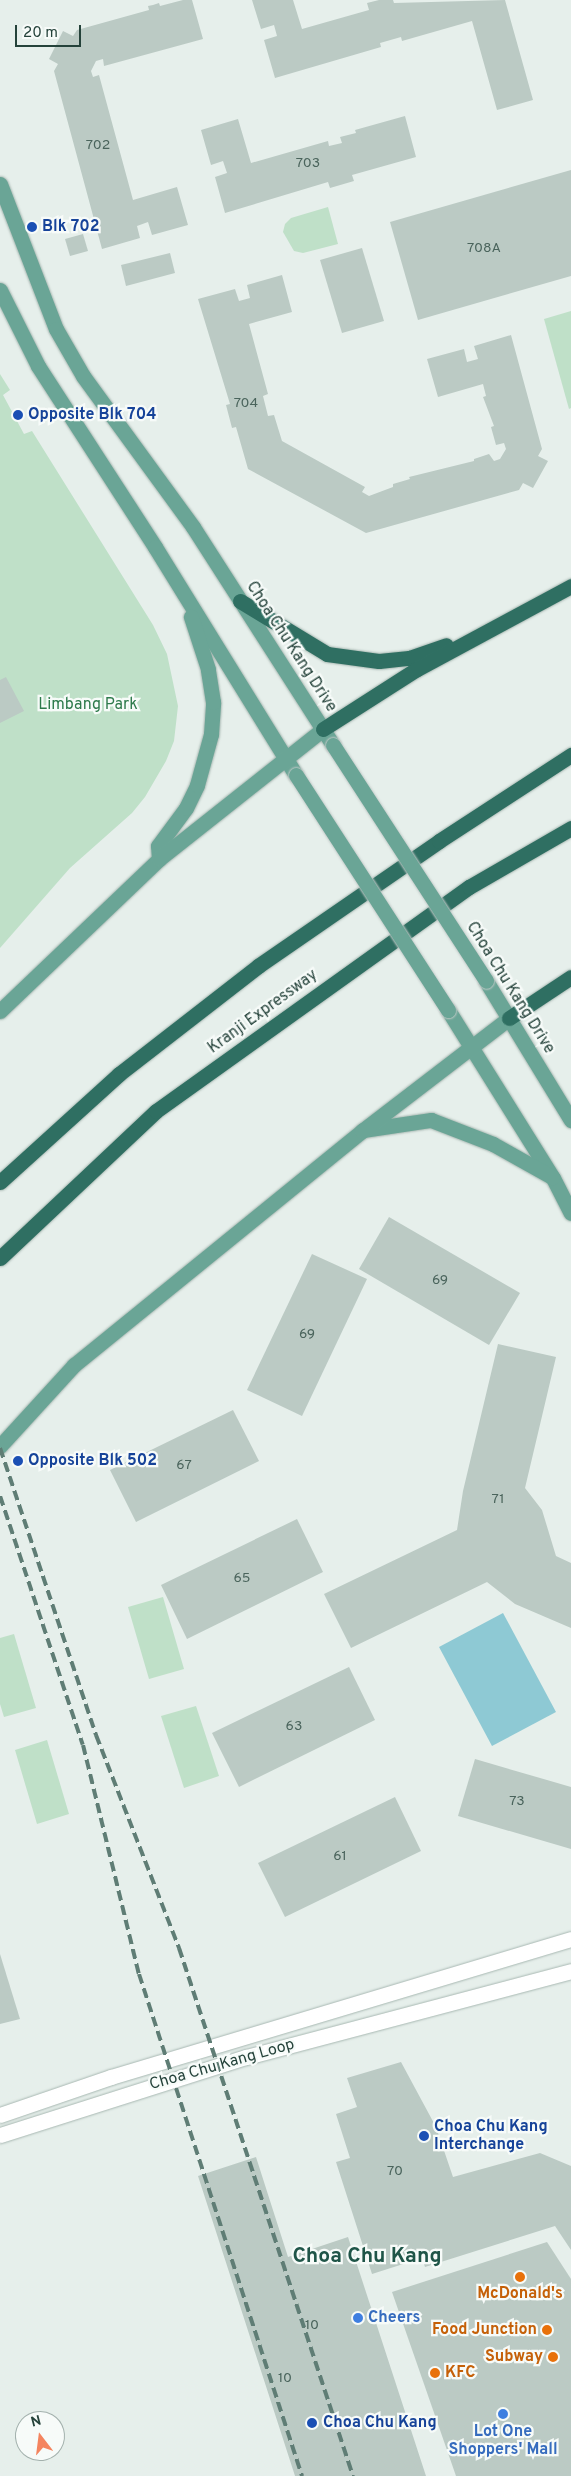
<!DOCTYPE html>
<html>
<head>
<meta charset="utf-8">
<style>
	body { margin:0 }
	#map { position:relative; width:571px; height:2476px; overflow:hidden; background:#e6efeb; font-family:Overpass,sans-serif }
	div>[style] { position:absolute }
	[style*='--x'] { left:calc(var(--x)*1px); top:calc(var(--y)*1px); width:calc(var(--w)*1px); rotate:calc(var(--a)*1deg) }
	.green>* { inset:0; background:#bfe0c8 }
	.water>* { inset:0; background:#8ec9d4 }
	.building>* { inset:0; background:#bbcac4 }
	.roads { filter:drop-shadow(0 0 1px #a8b8b2) drop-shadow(0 0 1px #a8b8b2) }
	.minor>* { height:15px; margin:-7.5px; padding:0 7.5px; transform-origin:7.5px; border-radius:7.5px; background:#fff }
	.major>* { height:15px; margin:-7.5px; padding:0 7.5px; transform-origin:7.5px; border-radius:7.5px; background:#6aa596 }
	.highway>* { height:15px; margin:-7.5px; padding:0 7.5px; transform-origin:7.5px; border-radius:7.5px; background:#2f6f62 }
	.rail>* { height:4px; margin-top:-2px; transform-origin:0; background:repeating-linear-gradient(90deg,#5f7d75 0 10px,transparent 0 15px) }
	.bridges { filter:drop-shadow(0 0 1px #c2cac8) drop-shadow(0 0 1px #c2cac8) }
	.major-bridge>* { height:15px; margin:-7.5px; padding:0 7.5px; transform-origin:7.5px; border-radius:7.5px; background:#6aa596 }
	.dots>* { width:14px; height:14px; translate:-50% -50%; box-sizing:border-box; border:2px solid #f7fbf9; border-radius:50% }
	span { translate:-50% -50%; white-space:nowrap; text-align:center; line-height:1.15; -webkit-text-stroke:4.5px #f7fbf9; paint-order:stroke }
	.number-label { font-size:14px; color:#4a645c }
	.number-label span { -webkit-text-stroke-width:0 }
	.transit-label { font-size:16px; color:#164399; font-weight:700 }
	.left { translate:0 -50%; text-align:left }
	.street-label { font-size:16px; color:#24423a }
	.park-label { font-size:16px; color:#2d7a4b }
	.food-label { font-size:16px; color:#c56008; font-weight:700 }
	.right { translate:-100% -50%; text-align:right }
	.shop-label { font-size:16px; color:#366cbe; font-weight:700 }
	.district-label { font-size:21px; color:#1f5548; font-weight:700 }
	.north { position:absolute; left:15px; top:2411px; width:50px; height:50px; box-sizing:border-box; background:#f7fbf9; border:1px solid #a3b1ad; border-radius:50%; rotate:345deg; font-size:14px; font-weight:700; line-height:20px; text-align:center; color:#24423a }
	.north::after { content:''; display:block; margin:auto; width:18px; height:22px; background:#f4845f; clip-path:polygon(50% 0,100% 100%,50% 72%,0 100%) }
	.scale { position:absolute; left:15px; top:25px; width:66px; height:22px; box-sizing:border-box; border:2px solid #24423a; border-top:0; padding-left:6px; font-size:15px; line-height:18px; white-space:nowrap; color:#24423a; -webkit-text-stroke:4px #f7fbf9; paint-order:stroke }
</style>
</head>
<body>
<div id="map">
	<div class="green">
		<i style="clip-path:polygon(328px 207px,338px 244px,303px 253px,294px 251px,283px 232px,285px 224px,291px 218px)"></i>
		<i style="clip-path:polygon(571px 311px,571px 408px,569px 409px,544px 319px)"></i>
		<i style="clip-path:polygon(0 374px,10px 390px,3px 395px,24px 434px,32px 431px,153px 625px,167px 654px,178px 706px,174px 741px,166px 761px,145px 797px,132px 813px,70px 868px,0 948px)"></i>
		<i style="clip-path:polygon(163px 1597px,184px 1669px,149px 1679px,128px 1607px)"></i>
		<i style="clip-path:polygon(14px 1634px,36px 1708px,4px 1717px,0 1704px,0 1638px)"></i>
		<i style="clip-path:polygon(196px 1706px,219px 1776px,184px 1788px,161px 1716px)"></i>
		<i style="clip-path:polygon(47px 1740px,69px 1814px,37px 1824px,15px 1750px)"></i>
	</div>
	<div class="water">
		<i style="clip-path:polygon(503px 1613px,556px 1712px,492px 1746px,439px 1647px)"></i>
	</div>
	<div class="building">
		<i style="clip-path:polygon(183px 0,192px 0,203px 39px,104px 66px,103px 59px,96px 61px,91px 71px,93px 77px,99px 75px,133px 200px,177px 187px,188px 225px,152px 235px,148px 222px,137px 226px,140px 238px,102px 249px,54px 71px,58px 64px,49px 59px,63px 31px,73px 36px,77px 30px,149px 10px,148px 6px,153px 5px,159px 3px,160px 6px)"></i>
		<i style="clip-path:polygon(252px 0,293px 0,302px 29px,369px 10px,367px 3px,379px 0,393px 0,394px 3px,505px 0,533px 100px,497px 110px,472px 21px,402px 41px,401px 37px,380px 43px,381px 47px,275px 78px,264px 40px,277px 36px,274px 25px,261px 29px)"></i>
		<i style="clip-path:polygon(405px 116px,416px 157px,352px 175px,354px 181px,330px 188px,328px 182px,225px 213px,215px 177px,227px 173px,223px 161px,211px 165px,201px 130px,238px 119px,251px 163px,328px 141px,329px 146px,342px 143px,340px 137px,356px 133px,355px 130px)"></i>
		<i style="clip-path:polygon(571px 170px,571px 276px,418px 320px,390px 222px)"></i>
		<i style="clip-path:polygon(83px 234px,88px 251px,70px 256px,65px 239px)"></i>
		<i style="clip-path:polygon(362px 248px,384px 321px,342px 333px,320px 260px)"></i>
		<i style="clip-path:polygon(170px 253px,175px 273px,126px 286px,121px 265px)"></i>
		<i style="clip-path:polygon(282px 275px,292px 312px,249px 324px,268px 394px,263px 396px,268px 416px,274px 415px,282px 441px,365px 487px,362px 492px,369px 496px,393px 487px,393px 484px,410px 479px,409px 477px,474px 461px,474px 459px,489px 454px,494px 461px,500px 459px,506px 449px,504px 443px,496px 445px,491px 427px,494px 426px,483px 397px,486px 396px,483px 384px,438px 397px,427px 359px,464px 349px,467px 362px,478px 359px,474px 346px,511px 335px,542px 449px,538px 456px,548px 461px,533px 488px,523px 483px,519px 490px,366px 533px,248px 469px,236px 427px,232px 428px,226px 405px,230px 404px,198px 299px,235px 289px,239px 301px,250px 298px,247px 285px)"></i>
		<i style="clip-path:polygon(6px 677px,24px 711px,0 723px,0 680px)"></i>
		<i style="clip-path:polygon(389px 1217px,520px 1293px,489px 1345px,359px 1269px)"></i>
		<i style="clip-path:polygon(312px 1254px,367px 1279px,302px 1416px,247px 1390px)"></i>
		<i style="clip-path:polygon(498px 1344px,556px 1357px,525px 1488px,542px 1510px,556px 1556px,571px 1563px,571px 1628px,515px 1604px,487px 1582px,351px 1648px,324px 1594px,457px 1530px,463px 1491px)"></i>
		<i style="clip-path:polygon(233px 1410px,259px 1461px,136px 1522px,110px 1470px)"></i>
		<i style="clip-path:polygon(297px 1519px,323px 1572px,187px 1639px,161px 1585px)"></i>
		<i style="clip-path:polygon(349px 1667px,375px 1720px,239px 1787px,212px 1733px)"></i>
		<i style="clip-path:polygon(475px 1759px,571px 1787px,571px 1849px,458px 1816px)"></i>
		<i style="clip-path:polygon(395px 1797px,421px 1851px,285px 1917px,258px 1863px)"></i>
		<i style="clip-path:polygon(0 1954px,20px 2019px,0 2024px)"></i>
		<i style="clip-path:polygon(401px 2062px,436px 2127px,453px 2177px,540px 2153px,571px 2166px,571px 2250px,555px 2226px,425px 2267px,422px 2258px,372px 2274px,336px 2162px,350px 2158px,336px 2114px,357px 2107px,347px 2078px)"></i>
		<i style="clip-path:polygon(256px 2157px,288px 2257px,348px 2237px,426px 2476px,295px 2476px,198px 2176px)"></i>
		<i style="clip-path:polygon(547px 2242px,571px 2279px,571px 2476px,456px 2476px,392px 2292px)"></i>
	</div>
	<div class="roads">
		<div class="minor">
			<i style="--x:0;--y:2115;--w:117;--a:-18.9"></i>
			<i style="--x:111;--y:2077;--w:480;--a:-16.7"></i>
			<i style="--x:0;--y:2135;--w:258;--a:-17.6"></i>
			<i style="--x:246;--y:2057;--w:336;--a:-14.8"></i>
		</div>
		<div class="major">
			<i style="--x:0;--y:184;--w:155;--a:68.9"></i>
			<i style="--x:56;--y:329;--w:54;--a:60.1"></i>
			<i style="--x:83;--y:376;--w:187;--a:53.9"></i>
			<i style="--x:193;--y:527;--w:259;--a:57.3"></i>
			<i style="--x:0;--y:290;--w:85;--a:63.4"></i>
			<i style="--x:38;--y:366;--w:216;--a:57.1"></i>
			<i style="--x:155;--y:547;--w:268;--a:58.3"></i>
			<i style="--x:159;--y:859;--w:13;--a:-94"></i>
			<i style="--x:158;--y:846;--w:47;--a:-53.6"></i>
			<i style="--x:186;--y:808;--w:25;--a:-64"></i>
			<i style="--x:197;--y:785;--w:53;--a:-74.6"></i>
			<i style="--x:211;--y:734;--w:32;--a:-86"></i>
			<i style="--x:213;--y:702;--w:33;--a:-99"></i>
			<i style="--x:208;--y:669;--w:55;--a:-108.1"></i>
			<i style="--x:486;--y:981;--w:163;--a:58.6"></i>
			<i style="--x:448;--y:1010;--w:198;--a:58"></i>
			<i style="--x:553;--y:1178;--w:39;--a:63"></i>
			<i style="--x:0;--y:1011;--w:220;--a:-43.7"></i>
			<i style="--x:159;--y:859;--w:209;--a:-38.4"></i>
			<i style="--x:363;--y:1130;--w:69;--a:-8.4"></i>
			<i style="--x:431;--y:1120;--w:66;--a:21.2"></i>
			<i style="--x:493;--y:1144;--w:68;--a:29.2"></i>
			<i style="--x:0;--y:1446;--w:110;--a:-47.6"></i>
			<i style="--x:74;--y:1365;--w:371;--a:-39.1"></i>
			<i style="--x:362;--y:1131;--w:185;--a:-37.5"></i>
		</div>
		<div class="highway">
			<i style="--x:240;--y:601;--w:102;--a:31.3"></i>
			<i style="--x:327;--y:654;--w:52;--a:7.7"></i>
			<i style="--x:379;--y:661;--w:30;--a:-6"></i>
			<i style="--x:409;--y:658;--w:39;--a:-19"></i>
			<i style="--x:323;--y:729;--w:112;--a:-32.6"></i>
			<i style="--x:417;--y:669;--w:175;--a:-28.3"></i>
			<i style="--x:509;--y:1018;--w:74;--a:-33.5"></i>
			<i style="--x:0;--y:1182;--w:161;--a:-42.2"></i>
			<i style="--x:119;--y:1074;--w:176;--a:-37.8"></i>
			<i style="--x:258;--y:966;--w:220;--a:-34.6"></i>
			<i style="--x:439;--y:841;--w:158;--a:-33.1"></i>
			<i style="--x:0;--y:1258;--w:214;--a:-43.3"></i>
			<i style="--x:156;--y:1111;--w:385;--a:-35.6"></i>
			<i style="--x:469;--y:887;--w:118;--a:-30"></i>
		</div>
	</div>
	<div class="rail">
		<i style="--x:0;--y:1448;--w:303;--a:71.5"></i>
		<i style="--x:96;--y:1735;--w:229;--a:68.7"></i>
		<i style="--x:179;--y:1948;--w:556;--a:71.76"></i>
		<i style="--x:0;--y:1496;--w:262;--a:71.6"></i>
		<i style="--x:83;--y:1745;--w:236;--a:76.3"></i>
		<i style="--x:139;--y:1974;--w:528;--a:72.01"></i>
	</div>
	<div class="bridges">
		<div class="major-bridge">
			<i style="--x:333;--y:745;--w:281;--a:57"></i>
			<i style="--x:296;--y:775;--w:280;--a:57.1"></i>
		</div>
	</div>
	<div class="dots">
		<i style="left:32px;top:227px;background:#1a4fb4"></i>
		<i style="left:18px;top:415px;background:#1a4fb4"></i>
		<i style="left:18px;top:1461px;background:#1a4fb4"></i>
		<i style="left:424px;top:2136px;background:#1a4fb4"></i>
		<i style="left:520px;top:2277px;background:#e8710a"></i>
		<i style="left:358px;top:2318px;background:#3f7fe0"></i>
		<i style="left:547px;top:2330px;background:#e8710a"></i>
		<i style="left:553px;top:2357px;background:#e8710a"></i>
		<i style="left:435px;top:2373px;background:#e8710a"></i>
		<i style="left:503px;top:2414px;background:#3f7fe0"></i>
		<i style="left:312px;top:2423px;background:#1a4fb4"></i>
	</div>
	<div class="number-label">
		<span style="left:98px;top:146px">702</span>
		<span style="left:308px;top:164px">703</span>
		<span style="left:484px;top:249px">708A</span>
		<span style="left:246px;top:404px">704</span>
		<span style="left:440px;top:1281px">69</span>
		<span style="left:307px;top:1335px">69</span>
		<span style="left:184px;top:1466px">67</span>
		<span style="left:498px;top:1500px">71</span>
		<span style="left:242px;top:1579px">65</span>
		<span style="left:294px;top:1727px">63</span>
		<span style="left:517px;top:1802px">73</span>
		<span style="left:340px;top:1857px">61</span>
		<span style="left:395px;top:2172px">70</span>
		<span style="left:312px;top:2326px">10</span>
		<span style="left:285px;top:2379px">10</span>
	</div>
	<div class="transit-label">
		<span class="left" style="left:42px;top:227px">Blk 702</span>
		<span class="left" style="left:28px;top:415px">Opposite Blk 704</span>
		<span class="left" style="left:28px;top:1461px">Opposite Blk 502</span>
		<span class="left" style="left:434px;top:2136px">Choa Chu Kang<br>Interchange</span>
		<span class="left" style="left:323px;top:2423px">Choa Chu Kang</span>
	</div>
	<div class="street-label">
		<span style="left:291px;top:647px;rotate:57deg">Choa Chu Kang Drive</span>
		<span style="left:510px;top:988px;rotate:58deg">Choa Chu Kang Drive</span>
		<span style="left:263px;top:1012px;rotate:-36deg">Kranji Expressway</span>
		<span style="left:222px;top:2065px;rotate:-16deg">Choa Chu Kang Loop</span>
	</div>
	<div class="park-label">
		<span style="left:88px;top:705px">Limbang Park</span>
	</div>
	<div class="food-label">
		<span style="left:520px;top:2294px">McDonald's</span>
		<span class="right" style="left:537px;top:2330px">Food Junction</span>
		<span class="right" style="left:543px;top:2357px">Subway</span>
		<span class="left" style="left:445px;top:2373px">KFC</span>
	</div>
	<div class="shop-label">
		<span class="left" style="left:368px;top:2318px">Cheers</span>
		<span style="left:503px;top:2441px">Lot One<br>Shoppers' Mall</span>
	</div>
	<div class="district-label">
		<span style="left:367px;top:2257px">Choa Chu Kang</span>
	</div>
	<div class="north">N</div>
	<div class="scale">20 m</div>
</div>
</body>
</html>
